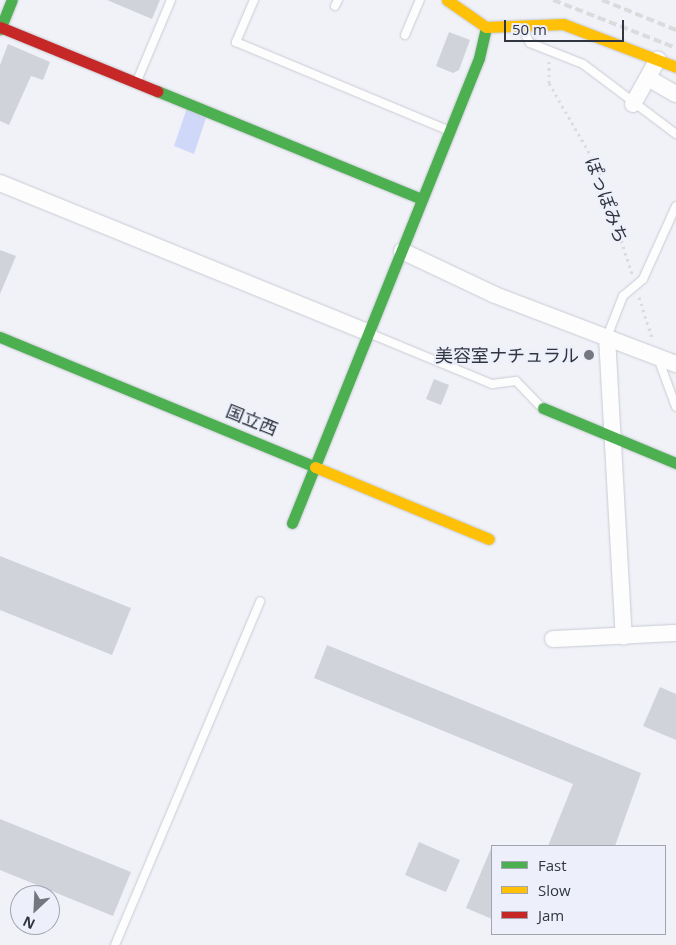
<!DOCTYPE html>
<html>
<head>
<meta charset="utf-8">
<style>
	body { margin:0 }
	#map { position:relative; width:676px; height:945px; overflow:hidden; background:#f0f2f8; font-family:"Open Sans","Noto Sans JP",sans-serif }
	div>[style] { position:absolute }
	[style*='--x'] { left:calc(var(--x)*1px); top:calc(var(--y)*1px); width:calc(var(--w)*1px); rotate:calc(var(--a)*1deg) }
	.green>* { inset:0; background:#cfd8f8 }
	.building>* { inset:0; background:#d1d3db }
	.path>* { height:3px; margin-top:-1.5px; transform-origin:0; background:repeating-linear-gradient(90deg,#dbdbdd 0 2.5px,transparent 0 6.5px) }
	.roads { filter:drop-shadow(0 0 1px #c9cbd3) drop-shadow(0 0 1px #c9cbd3) }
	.lane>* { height:8px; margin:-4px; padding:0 4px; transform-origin:4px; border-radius:4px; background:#fdfdfe }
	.street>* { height:16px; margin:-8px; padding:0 8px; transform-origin:8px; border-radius:8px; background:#fdfdfe }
	.fast>* { height:11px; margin:-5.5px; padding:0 5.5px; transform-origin:5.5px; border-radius:5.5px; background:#4caf50 }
	.slow>* { height:11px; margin:-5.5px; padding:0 5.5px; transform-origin:5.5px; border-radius:5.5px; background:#ffc107 }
	.jam>* { height:11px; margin:-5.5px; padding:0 5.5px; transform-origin:5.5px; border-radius:5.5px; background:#c62828 }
	.rail>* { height:4px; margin-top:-2px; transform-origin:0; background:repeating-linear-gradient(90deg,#dbdbdd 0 8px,transparent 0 12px) }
	.dots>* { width:14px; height:14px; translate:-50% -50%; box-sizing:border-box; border:2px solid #edf0fb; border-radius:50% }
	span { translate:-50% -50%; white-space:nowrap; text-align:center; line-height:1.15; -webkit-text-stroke:4px #edf0fb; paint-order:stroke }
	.street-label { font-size:18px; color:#31353f }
	.poi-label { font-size:18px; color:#31353f }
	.right { translate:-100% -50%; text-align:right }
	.legend { position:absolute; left:491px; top:845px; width:175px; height:90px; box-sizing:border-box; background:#edf0fb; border:1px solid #a2a5b0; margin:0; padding:6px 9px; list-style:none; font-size:15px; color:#31353f }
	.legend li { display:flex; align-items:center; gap:10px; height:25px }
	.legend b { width:25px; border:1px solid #a2a5b0 }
	.north { position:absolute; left:10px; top:885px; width:50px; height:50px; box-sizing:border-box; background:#edf0fb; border:1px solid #a2a5b0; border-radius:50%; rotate:205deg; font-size:14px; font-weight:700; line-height:20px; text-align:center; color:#31353f }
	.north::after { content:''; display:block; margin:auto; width:18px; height:22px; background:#747780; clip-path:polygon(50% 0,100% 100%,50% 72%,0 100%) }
	.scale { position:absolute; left:504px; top:20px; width:120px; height:22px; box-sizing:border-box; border:2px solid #31353f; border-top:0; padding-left:6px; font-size:15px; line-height:18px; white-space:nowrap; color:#31353f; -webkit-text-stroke:4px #edf0fb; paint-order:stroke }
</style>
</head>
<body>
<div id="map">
	<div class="green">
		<i style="clip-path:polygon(187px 108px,207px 115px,194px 154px,174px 146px)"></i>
	</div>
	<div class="building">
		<i style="clip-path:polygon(107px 0,160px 0,152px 19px)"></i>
		<i style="clip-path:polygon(449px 32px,470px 40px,459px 70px,453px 73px,436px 66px)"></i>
		<i style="clip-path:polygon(8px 44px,50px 62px,43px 80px,31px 76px,9px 125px,0 121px,0 65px)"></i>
		<i style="clip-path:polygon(0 250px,16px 256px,0 294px)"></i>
		<i style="clip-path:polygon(434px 379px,449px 385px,441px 405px,426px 399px)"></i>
		<i style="clip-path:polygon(0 556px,131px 608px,112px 655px,0 610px)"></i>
		<i style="clip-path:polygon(327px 645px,641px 773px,615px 846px,548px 846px,573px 784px,314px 678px)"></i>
		<i style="clip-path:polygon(660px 687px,676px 694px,676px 740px,643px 726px)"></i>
		<i style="clip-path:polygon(0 819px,131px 872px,113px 916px,0 870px)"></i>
		<i style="clip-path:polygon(419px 842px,460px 860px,446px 892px,405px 875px)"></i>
		<i style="clip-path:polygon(492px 846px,492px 919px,466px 908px)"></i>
	</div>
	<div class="path">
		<i style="--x:549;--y:61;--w:22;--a:90"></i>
		<i style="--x:549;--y:83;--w:96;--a:60"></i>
		<i style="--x:597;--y:166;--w:114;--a:72"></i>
		<i style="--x:639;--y:297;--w:43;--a:72.4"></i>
	</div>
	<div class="roads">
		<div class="lane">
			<i style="--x:254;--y:0;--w:46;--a:113.2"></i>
			<i style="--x:236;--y:42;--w:229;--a:22.6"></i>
			<i style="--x:335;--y:6;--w:7;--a:-63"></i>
			<i style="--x:522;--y:28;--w:17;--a:62"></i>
			<i style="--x:530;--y:43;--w:57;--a:21.6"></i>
			<i style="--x:583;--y:64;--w:116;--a:37"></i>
			<i style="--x:405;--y:35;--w:38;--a:-67"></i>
			<i style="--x:137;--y:81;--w:88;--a:-67.2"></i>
			<i style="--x:371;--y:334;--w:131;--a:22.5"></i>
			<i style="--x:492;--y:384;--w:24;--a:-7"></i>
			<i style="--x:516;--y:381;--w:36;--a:46"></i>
			<i style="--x:607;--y:337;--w:44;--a:-68.7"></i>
			<i style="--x:623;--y:296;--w:26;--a:-40"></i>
			<i style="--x:643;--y:279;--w:80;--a:-65.7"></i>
			<i style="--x:658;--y:358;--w:52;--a:69.8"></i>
			<i style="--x:115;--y:945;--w:373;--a:-67.1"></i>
		</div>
		<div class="street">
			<i style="--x:648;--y:78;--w:32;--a:30"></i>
			<i style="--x:633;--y:104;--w:51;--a:-60.9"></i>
			<i style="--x:0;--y:183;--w:398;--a:22.1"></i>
			<i style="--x:402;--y:251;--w:103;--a:25.3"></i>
			<i style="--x:495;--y:295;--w:194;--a:20.9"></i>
			<i style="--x:607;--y:337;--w:300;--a:86.8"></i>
			<i style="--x:553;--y:639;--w:123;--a:-2.8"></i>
		</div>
		<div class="fast">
			<i style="--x:0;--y:29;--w:31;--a:-68"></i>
			<i style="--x:157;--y:91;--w:285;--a:22.2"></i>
			<i style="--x:0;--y:337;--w:341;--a:22.4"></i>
			<i style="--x:543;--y:408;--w:144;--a:22.5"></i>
			<i style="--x:292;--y:523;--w:501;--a:-68.09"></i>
			<i style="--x:479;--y:58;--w:32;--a:-77"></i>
		</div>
		<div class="slow">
			<i style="--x:447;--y:0;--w:47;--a:34.7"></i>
			<i style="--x:486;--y:27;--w:77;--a:-2.2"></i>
			<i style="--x:563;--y:24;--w:121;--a:20.8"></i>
			<i style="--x:315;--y:467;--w:188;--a:22.5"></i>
		</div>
		<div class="jam">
			<i style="--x:0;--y:27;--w:170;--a:22.2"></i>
		</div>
	</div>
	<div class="rail">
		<i style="--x:553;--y:0;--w:132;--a:21.3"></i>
		<i style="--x:602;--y:0;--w:80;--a:22.1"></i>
	</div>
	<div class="dots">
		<i style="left:589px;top:355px;background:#747780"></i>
	</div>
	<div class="street-label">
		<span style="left:607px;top:200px;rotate:70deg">ぽっぽみち</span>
		<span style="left:252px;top:420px;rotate:22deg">国立西</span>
	</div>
	<div class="poi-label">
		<span class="right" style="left:579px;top:355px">美容室ナチュラル</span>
	</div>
	<ul class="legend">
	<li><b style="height:6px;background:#4caf50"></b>Fast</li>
	<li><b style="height:6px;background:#ffc107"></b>Slow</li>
	<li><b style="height:6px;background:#c62828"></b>Jam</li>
	</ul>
	<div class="north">N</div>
	<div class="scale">50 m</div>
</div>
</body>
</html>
